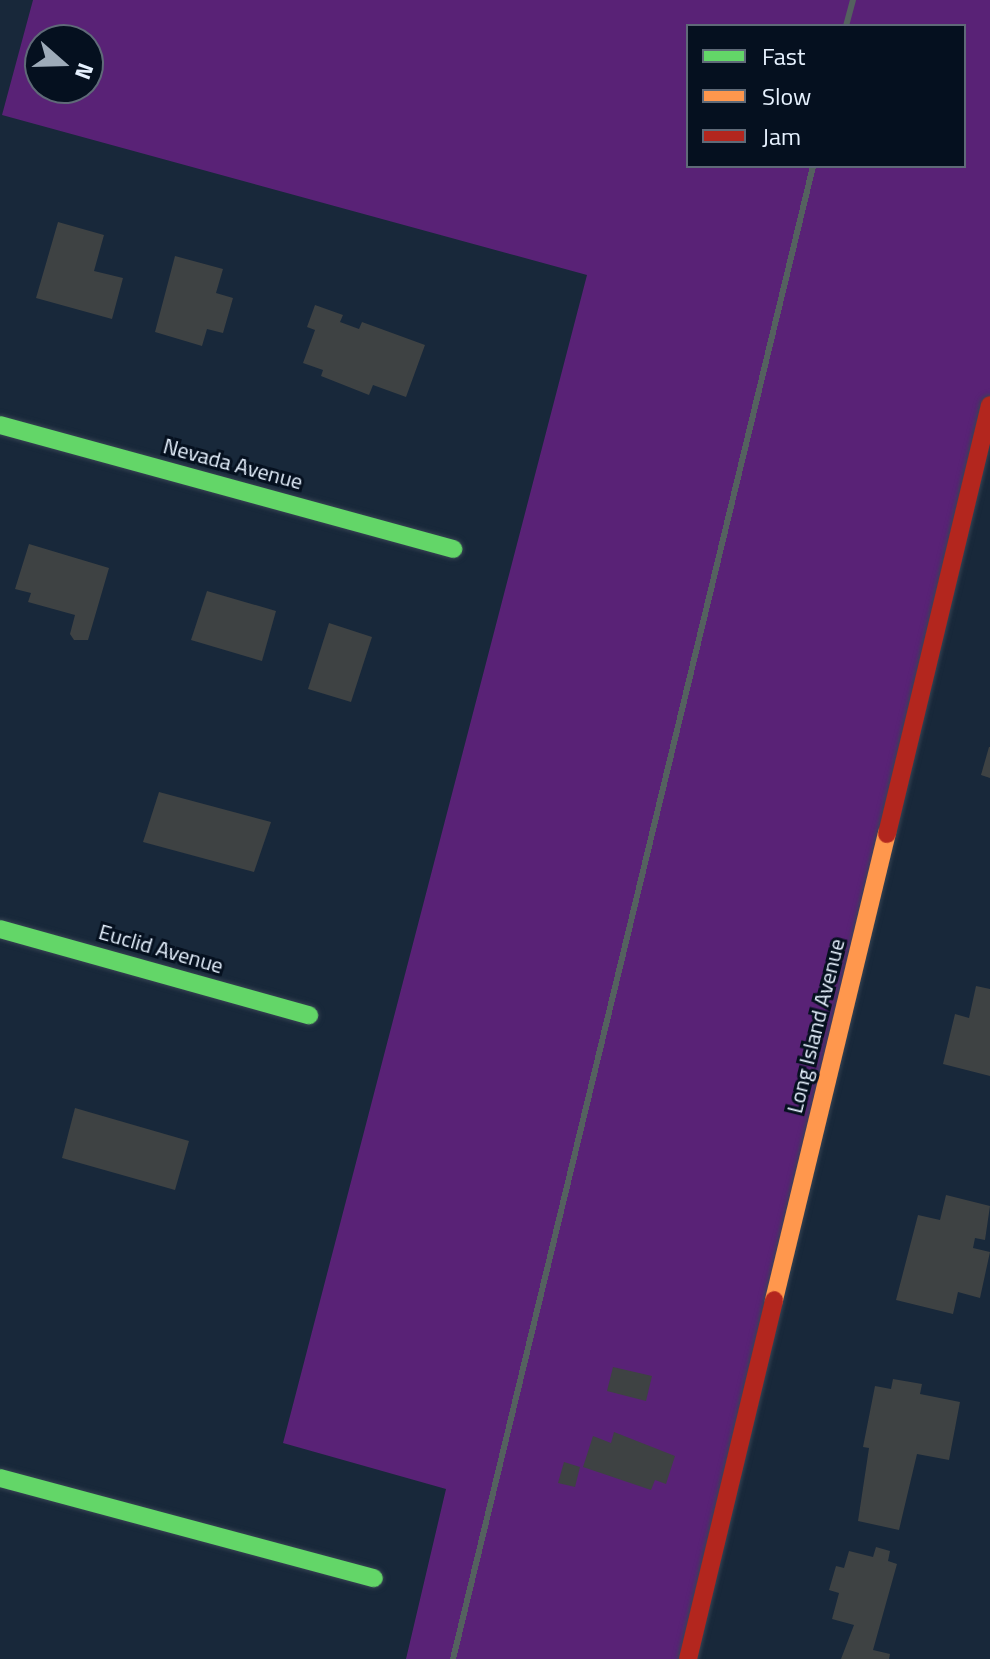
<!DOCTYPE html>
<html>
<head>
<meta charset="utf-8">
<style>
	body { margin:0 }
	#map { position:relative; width:990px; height:1659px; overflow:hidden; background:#18283a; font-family:"Titillium Web",sans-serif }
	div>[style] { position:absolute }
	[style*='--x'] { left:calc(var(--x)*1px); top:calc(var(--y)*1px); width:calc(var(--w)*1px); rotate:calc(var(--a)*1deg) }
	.green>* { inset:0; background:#592276 }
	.building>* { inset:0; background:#3e4243 }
	.roads { filter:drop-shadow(0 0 2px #374453) drop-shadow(0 0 2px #374453) }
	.fast>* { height:18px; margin:-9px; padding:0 9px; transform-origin:9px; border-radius:9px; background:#63d668 }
	.slow>* { height:18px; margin:-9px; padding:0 9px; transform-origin:9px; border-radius:9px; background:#ff974d }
	.jam>* { height:18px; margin:-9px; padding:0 9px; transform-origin:9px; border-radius:9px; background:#b3261e }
	.rail>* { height:6px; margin:-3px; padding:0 3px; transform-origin:3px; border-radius:3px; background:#54615f }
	span { translate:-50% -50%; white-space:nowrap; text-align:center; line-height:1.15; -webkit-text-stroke:6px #05101f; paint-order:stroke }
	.street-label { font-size:22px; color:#e6f1fe }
	.legend { position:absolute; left:686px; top:24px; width:280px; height:144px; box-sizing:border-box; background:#05101f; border:2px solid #5f6a78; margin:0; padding:10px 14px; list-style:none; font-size:24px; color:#e6f1fe }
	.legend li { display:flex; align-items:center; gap:16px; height:40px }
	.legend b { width:40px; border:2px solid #5f6a78 }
	.north { position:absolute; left:24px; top:24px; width:80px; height:80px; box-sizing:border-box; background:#05101f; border:2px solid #5f6a78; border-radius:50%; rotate:110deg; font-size:22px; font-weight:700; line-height:32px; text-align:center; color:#e6f1fe }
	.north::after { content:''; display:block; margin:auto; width:28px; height:36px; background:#9eabb9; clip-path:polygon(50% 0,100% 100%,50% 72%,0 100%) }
</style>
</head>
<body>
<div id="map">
	<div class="green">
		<i style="clip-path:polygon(evenodd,33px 0,990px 0,990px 404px,688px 1659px,406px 1659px,446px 1489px,283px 1443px,587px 275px,2px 115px,33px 0,688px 26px,964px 26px,964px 166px,688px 166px,688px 26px,33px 0,40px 40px,88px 40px,88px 88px,40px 88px,40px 40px)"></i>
	</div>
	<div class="building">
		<i style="clip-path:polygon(58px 222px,104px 235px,94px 271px,123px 278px,112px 319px,36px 298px)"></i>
		<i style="clip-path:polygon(175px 256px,223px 269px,216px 293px,233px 298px,223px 333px,207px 329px,202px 346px,155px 332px)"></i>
		<i style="clip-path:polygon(315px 305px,343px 315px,340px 322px,359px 329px,362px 322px,425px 345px,406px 397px,373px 385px,369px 395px,321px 376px,323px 370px,303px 363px,315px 330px,307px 327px)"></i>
		<i style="clip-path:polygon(29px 544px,109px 568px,88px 640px,74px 640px,70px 634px,75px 615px,28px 602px,31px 593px,15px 589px)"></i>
		<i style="clip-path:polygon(207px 591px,276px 611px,262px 661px,191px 640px)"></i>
		<i style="clip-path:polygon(329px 623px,372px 637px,351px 702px,308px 689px)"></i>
		<i style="clip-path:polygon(989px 747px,990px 747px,990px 778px,981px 775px)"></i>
		<i style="clip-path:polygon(159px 792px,271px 822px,254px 872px,143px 842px)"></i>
		<i style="clip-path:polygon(976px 986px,990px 989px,990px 1076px,943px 1064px,955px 1014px,969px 1018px)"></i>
		<i style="clip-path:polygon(75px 1108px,189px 1141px,175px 1190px,62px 1158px)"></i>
		<i style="clip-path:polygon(946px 1195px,990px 1206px,985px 1240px,975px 1238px,973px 1248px,990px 1252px,980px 1298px,958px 1292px,953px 1314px,896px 1300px,918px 1215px,940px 1220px)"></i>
		<i style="clip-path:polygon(613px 1367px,652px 1376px,646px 1401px,607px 1391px)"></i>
		<i style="clip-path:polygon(893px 1379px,922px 1384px,920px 1394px,960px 1402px,949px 1460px,917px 1454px,899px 1530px,858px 1521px,869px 1448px,863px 1447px,875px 1386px,891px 1389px)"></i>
		<i style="clip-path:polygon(614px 1432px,675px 1456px,666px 1484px,655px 1480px,651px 1490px,583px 1467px,593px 1436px,611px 1443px)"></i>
		<i style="clip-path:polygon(564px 1462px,580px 1467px,575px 1487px,558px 1483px)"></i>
		<i style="clip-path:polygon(876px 1547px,890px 1551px,888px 1561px,897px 1564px,873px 1650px,890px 1654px,889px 1659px,841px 1659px,854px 1625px,832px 1619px,839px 1593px,829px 1590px,836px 1566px,844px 1568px,849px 1551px,873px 1557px)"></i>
	</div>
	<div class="roads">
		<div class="fast">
			<i style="--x:0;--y:425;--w:470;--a:15.3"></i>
			<i style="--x:0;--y:929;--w:321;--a:15.6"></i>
			<i style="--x:0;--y:1478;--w:387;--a:15"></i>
		</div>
		<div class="slow">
			<i style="--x:774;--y:1300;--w:480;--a:-76.4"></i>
		</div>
		<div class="jam">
			<i style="--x:887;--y:834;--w:441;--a:-76.5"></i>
			<i style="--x:688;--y:1659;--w:369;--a:-76.5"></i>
		</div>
	</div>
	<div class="rail">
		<i style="--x:846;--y:26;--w:27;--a:-75"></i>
		<i style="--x:453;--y:1659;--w:1536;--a:-76.44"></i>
	</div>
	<div class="street-label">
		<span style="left:233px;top:464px;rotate:15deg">Nevada Avenue</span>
		<span style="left:161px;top:949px;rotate:16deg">Euclid Avenue</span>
		<span style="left:816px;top:1026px;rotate:-76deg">Long Island Avenue</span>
	</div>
	<ul class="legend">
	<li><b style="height:10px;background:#63d668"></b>Fast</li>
	<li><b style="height:10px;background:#ff974d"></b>Slow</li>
	<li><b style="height:10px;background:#b3261e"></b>Jam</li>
	</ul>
	<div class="north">N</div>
</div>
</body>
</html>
